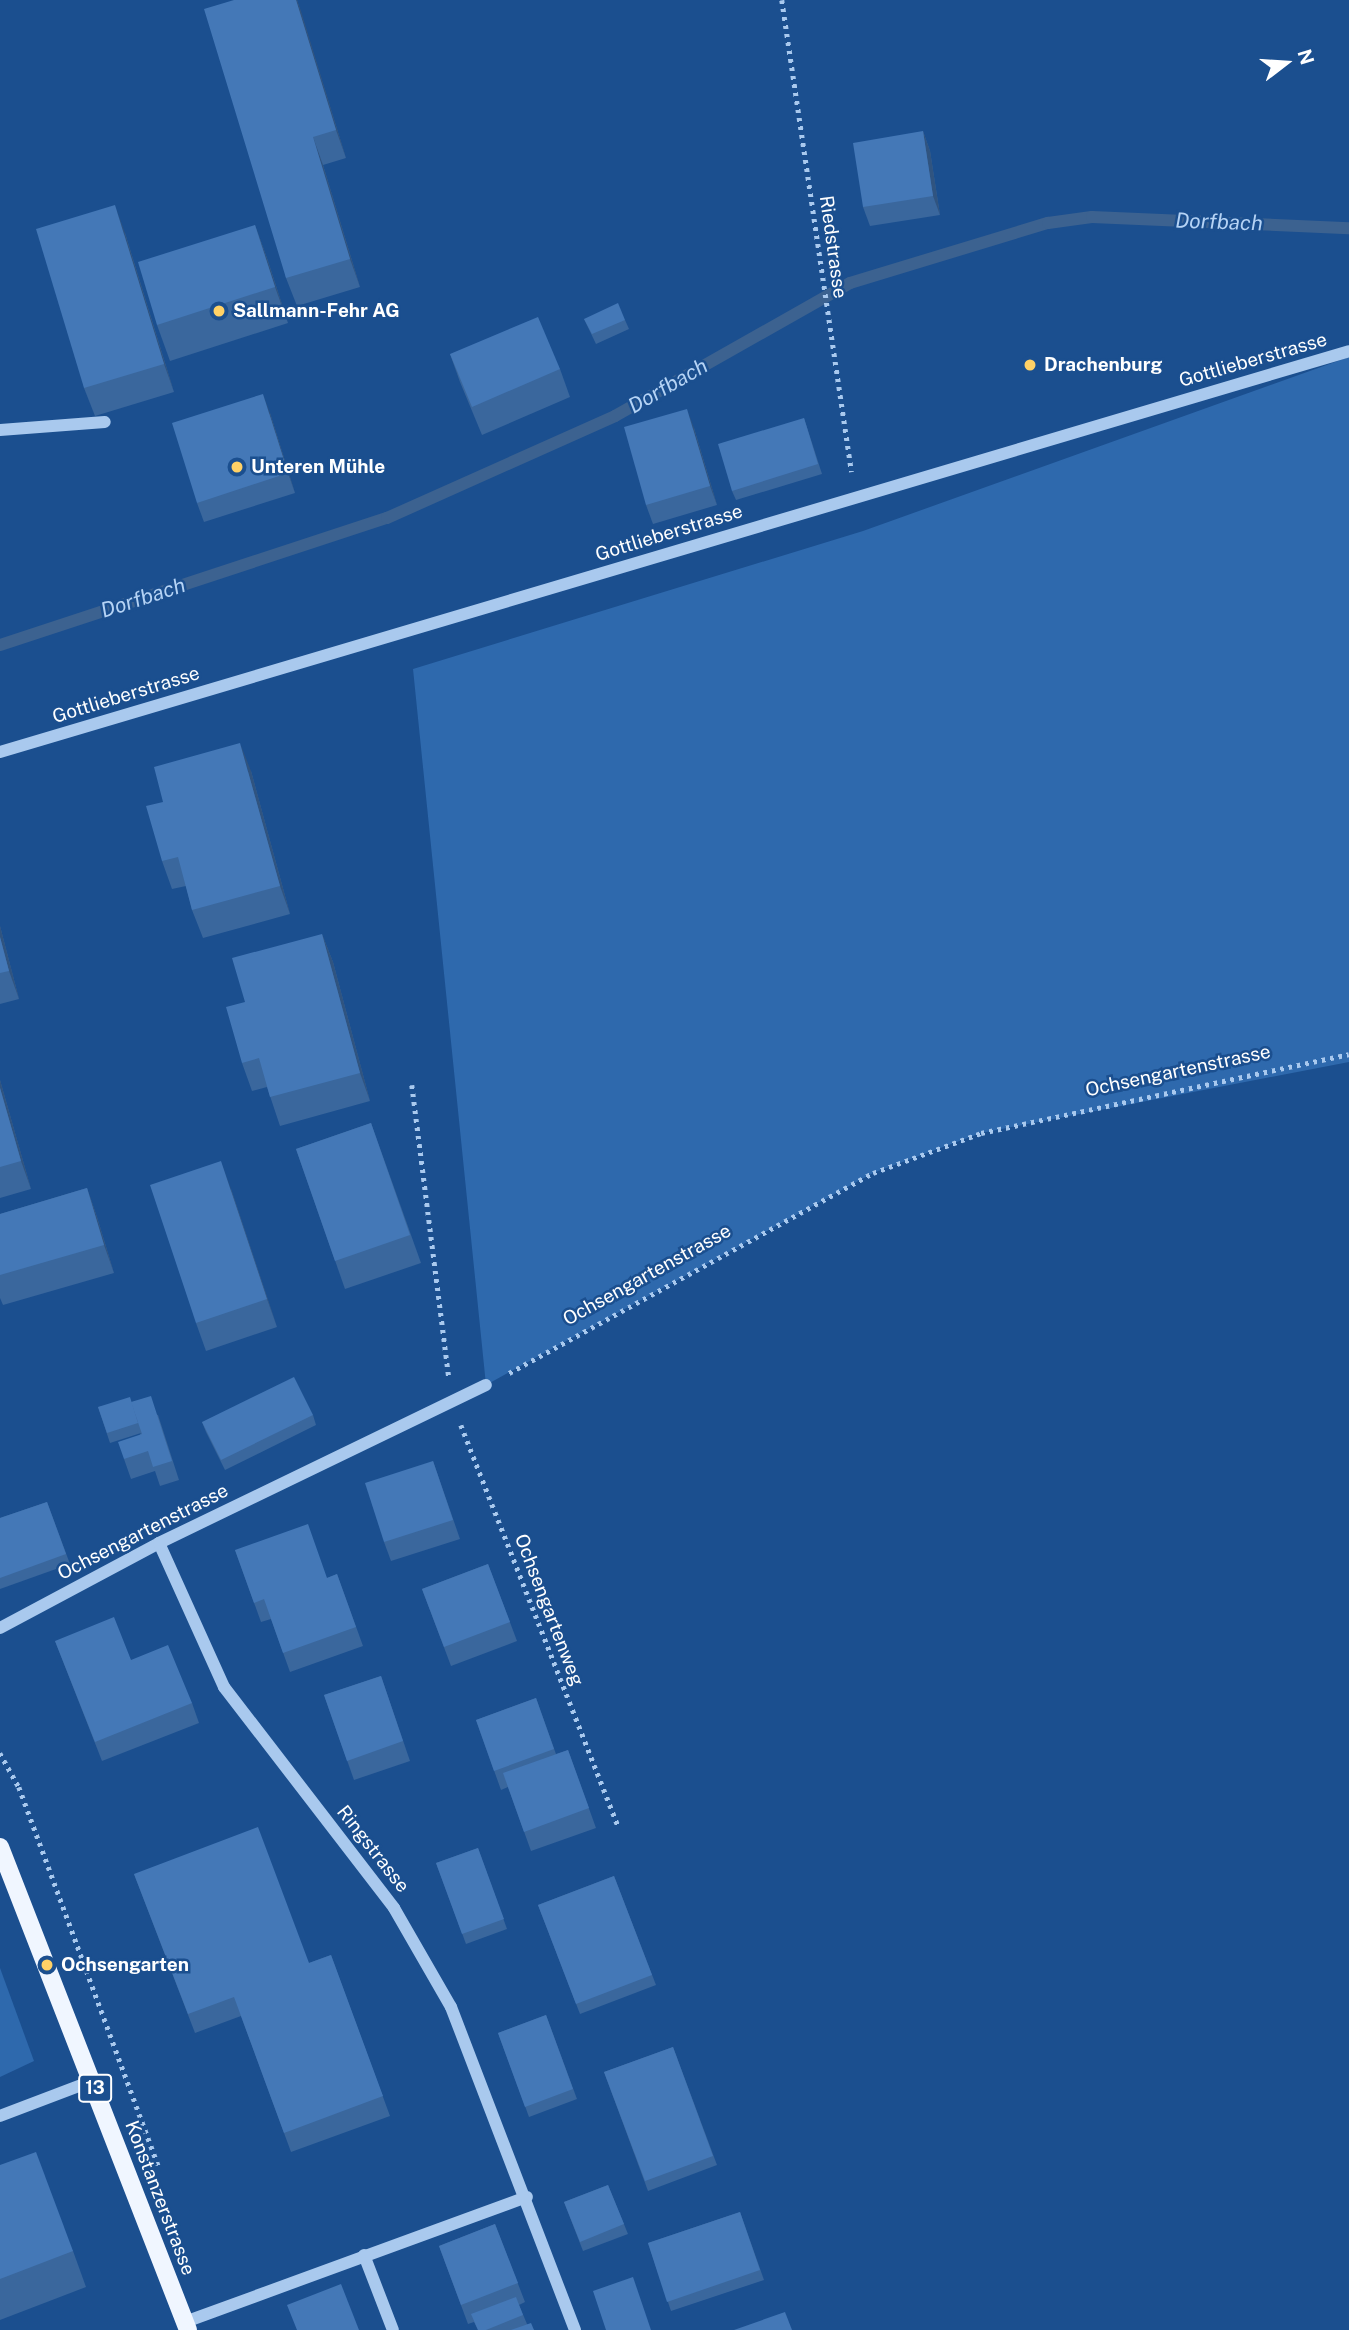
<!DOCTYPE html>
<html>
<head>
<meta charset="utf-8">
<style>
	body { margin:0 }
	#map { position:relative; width:1349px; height:2330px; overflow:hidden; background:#1b4f8f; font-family:"Public Sans",sans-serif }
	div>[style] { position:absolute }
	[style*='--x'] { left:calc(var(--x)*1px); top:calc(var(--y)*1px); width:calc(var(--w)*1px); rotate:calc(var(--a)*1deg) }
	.green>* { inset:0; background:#2e69ad }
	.stream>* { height:12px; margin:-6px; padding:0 6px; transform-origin:6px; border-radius:6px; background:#3c6290 }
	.path>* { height:4.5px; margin-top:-2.25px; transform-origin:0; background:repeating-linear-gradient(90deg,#a9c9ee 0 3.5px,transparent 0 8.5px) }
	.minor>* { height:12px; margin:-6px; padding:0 6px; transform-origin:6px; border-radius:6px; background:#a9c9ee }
	.major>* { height:18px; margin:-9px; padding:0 9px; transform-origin:9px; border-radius:9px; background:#f0f6ff }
	.wall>* { inset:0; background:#3a679d }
	.shaded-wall>* { inset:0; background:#305480 }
	.building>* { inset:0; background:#4478b7 }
	.dots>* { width:19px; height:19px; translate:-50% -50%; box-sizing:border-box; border:4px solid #1b4f8f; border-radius:50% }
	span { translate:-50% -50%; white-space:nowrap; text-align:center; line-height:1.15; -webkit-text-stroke:5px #1b4f8f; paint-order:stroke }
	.shield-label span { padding:2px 5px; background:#1b4f8f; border:2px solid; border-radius:5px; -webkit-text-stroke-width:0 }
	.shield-label { font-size:18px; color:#fff; font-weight:700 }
	.street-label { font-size:19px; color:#fff }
	.poi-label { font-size:19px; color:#fff; font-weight:700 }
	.left { translate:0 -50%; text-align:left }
	.water-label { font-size:21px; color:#b5d3f5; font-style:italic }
	.north { position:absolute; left:1251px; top:28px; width:70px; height:70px; -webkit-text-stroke:5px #1b4f8f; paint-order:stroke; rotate:73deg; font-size:19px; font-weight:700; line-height:28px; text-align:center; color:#fff }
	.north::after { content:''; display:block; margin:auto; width:24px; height:32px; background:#fff; clip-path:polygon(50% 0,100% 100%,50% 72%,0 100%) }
</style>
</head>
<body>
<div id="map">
	<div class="green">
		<i style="clip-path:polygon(1349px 357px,1349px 1062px,981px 1133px,873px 1173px,486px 1385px,413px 669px,863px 531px)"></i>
		<i style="clip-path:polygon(0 1968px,34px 2061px,0 2077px)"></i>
	</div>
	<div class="stream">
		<i style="--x:0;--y:645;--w:407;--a:-18.2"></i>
		<i style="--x:387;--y:518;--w:250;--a:-24.1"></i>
		<i style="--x:615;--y:416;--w:270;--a:-29.5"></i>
		<i style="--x:850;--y:283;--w:207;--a:-16.9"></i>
		<i style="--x:1048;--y:223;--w:44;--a:-7.8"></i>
		<i style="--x:1092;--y:217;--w:257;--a:2.5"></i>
	</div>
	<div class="path">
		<i style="--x:782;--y:0;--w:477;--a:81.6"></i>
		<i style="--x:412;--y:1085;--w:293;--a:82.8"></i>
		<i style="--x:509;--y:1373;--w:415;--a:-28.8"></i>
		<i style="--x:873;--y:1173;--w:115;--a:-20.3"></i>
		<i style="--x:981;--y:1133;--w:376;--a:-12.1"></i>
		<i style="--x:461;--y:1425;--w:433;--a:68.6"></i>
		<i style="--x:0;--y:1753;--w:39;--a:61"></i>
		<i style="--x:19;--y:1787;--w:403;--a:69.8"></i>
	</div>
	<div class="minor">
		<i style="--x:0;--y:430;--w:105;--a:-4.4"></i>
		<i style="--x:0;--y:752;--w:1407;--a:-16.55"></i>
		<i style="--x:159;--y:1543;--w:158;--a:65.7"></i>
		<i style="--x:224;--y:1687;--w:279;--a:52.4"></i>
		<i style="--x:394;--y:1908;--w:114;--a:60.1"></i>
		<i style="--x:451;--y:2007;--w:346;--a:69"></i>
		<i style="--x:0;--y:1628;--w:180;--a:-28.1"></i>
		<i style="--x:159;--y:1543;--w:363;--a:-25.8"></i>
		<i style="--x:0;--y:2116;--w:98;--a:-20.8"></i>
		<i style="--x:364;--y:2255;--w:80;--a:68.9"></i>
		<i style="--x:185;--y:2322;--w:364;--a:-20.1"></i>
	</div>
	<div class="major">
		<i style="--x:0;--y:1847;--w:518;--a:68.73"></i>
	</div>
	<div class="wall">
		<i style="clip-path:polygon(234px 0,297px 0,346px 158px,323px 165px,360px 287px,297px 306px,286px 278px)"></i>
		<i style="clip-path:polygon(923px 131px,930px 151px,940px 215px,870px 226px,863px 207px)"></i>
		<i style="clip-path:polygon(255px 225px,268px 261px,288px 323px,170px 361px,157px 325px)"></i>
		<i style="clip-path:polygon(125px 233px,174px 392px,95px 416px,84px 388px)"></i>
		<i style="clip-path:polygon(584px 319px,625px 320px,629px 329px,596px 344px)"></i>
		<i style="clip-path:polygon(450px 354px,560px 369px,570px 397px,482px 435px,460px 382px)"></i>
		<i style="clip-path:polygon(270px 413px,295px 493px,204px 522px,197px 503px)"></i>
		<i style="clip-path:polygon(804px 418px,822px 474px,736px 500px,732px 491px)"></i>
		<i style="clip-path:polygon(694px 428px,717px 505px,653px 524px,646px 505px)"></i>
		<i style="clip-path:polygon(251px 771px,290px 914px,203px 938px,192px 910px,186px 886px,172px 889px,162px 861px,163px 802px)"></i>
		<i style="clip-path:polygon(0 926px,19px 999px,0 1004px)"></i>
		<i style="clip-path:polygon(322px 934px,333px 962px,370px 1101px,280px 1126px,267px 1087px,252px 1091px,242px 1063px)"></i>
		<i style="clip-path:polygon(0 1080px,31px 1189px,0 1198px)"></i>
		<i style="clip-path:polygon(371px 1123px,421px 1263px,345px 1289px,296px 1149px)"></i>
		<i style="clip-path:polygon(87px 1188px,97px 1217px,114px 1273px,3px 1305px,0 1298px,0 1214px)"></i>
		<i style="clip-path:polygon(231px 1189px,277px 1327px,206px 1351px,196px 1323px)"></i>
		<i style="clip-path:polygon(131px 1402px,158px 1415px,179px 1480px,160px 1486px,155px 1471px,131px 1479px,124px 1459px,141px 1433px,110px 1443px,98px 1407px)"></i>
		<i style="clip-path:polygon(313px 1415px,316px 1425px,225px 1470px,206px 1432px,202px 1422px)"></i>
		<i style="clip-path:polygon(433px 1461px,460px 1539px,391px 1561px,384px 1542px)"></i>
		<i style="clip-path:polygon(47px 1502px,70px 1564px,0 1589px,0 1518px)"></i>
		<i style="clip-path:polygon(235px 1550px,327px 1578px,337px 1574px,363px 1646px,290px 1672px,271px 1619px,261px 1622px)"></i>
		<i style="clip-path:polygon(488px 1564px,517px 1641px,451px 1666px,422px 1589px)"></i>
		<i style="clip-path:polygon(55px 1641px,131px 1660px,192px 1703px,199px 1723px,102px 1761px)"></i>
		<i style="clip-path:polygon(381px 1676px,410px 1761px,354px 1780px,324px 1695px)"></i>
		<i style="clip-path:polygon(536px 1698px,556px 1754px,568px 1750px,596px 1828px,531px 1851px,508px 1787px,501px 1790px,476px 1720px)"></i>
		<i style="clip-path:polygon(478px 1848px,507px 1929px,466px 1944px,436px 1863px)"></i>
		<i style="clip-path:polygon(134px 1874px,309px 1963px,331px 1955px,390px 2116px,291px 2152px,241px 2016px,195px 2033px)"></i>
		<i style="clip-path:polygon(614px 1876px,656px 1985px,580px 2014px,538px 1905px)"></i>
		<i style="clip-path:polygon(546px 2015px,577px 2099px,529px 2117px,498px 2033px)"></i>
		<i style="clip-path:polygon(673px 2047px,717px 2165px,648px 2191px,604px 2072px)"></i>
		<i style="clip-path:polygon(0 2165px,73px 2251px,86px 2287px,0 2320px)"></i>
		<i style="clip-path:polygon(608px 2185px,628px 2234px,583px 2251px,564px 2202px)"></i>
		<i style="clip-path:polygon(740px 2212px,764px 2280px,671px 2311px,648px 2243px)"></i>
		<i style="clip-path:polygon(495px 2224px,525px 2302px,519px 2305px,527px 2324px,534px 2330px,478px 2330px,474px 2322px,468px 2324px,439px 2246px)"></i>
	</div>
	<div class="shaded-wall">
		<i style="clip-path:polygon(296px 0,297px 0,301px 11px,346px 158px,336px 130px)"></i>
		<i style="clip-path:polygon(923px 131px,930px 151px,940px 215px,933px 196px)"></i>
		<i style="clip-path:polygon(313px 137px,323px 165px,360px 287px,350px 259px)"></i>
		<i style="clip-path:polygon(115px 205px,125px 233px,174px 392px,164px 364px)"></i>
		<i style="clip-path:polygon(255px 225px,268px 261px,288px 323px,275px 287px)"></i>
		<i style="clip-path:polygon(263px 394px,270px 413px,295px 493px,288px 473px)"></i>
		<i style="clip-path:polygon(687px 409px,694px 428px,717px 505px,710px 486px)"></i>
		<i style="clip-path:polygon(240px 743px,251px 771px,290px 914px,280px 886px)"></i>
		<i style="clip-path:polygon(0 926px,19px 999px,9px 971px,0 937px)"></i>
		<i style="clip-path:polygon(322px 934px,333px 962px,370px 1101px,360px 1073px)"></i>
		<i style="clip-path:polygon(0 1080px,31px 1189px,21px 1161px,0 1088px)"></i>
		<i style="clip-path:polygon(221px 1161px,231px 1189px,277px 1327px,267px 1299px)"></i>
		<i style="clip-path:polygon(87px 1188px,97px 1217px,114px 1273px,104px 1245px)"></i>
	</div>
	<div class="building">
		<i style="clip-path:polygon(234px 0,296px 0,336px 130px,313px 137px,350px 259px,286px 278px,204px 9px)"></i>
		<i style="clip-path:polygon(923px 131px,933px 196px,863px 207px,853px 143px)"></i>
		<i style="clip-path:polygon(115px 205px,164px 364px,84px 388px,36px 229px)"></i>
		<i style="clip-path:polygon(255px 225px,275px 287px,157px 325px,138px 262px)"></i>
		<i style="clip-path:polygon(618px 303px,625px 320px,592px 334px,584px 319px)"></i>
		<i style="clip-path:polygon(538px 317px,560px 369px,472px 407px,450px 354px)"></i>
		<i style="clip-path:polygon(263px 394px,288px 473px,197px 503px,172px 423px)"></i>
		<i style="clip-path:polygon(687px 409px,710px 486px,646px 505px,624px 427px)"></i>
		<i style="clip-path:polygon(804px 418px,818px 464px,732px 491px,718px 444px)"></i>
		<i style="clip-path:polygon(240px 743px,280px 886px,192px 910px,178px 857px,162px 861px,146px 806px,163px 802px,154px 767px)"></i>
		<i style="clip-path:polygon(322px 934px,360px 1073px,270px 1097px,259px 1058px,242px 1063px,226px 1007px,245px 1002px,232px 958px)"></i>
		<i style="clip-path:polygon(0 937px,9px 971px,0 973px)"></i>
		<i style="clip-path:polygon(0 1088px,21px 1161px,0 1167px)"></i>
		<i style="clip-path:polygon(371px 1123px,410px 1235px,335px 1261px,296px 1149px)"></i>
		<i style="clip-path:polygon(221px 1161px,267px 1299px,196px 1323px,150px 1185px)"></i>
		<i style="clip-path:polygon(87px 1188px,104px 1245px,0 1275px,0 1214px)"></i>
		<i style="clip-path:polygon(294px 1377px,313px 1415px,221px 1460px,202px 1422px)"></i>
		<i style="clip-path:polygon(151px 1396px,172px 1461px,153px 1467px,148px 1451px,124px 1459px,118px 1442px,142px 1434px,131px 1402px)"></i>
		<i style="clip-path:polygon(130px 1397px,138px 1423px,107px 1433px,98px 1407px)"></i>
		<i style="clip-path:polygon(433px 1461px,453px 1520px,384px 1542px,365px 1483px)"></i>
		<i style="clip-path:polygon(47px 1502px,66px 1554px,0 1578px,0 1518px)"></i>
		<i style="clip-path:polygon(308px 1524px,327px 1578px,337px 1574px,356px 1627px,283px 1653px,264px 1599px,254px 1603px,235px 1550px)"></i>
		<i style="clip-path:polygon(488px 1564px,510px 1622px,444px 1647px,422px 1589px)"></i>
		<i style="clip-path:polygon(114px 1617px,131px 1660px,168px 1645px,192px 1703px,95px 1742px,55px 1641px)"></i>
		<i style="clip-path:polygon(381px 1676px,403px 1741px,347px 1761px,324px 1695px)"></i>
		<i style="clip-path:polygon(536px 1698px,554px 1749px,494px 1771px,476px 1720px)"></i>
		<i style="clip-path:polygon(568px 1750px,589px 1808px,524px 1832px,503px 1773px)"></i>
		<i style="clip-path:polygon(258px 1827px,309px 1963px,331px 1955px,383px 2096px,284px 2133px,234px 1997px,188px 2014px,134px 1874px)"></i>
		<i style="clip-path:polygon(478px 1848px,504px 1919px,462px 1934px,436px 1863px)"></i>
		<i style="clip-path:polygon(614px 1876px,652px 1975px,576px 2004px,538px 1905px)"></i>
		<i style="clip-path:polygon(546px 2015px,573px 2089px,525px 2107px,498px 2033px)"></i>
		<i style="clip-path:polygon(673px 2047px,713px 2156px,645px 2181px,604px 2072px)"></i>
		<i style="clip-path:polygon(36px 2152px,73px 2251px,0 2279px,0 2165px)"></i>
		<i style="clip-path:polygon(608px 2185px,624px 2224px,580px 2242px,564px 2202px)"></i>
		<i style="clip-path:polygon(740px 2212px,760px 2270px,667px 2302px,648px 2243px)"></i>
		<i style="clip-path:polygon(495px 2224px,518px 2283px,461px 2305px,439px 2246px)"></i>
		<i style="clip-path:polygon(633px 2277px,651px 2330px,606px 2330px,593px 2291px)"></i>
		<i style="clip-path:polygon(341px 2284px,359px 2330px,297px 2330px,287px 2305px)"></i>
		<i style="clip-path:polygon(516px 2297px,523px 2315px,486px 2330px,478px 2330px,471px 2314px)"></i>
		<i style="clip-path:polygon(785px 2312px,792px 2330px,734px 2330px)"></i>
		<i style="clip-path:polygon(531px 2323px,534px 2330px,511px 2330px)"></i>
	</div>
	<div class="dots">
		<i style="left:219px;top:311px;background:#ffd166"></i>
		<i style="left:1030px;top:365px;background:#ffd166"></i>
		<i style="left:237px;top:467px;background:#ffd166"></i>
		<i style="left:47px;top:1965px;background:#ffd166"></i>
	</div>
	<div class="shield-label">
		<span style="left:95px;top:2088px">13</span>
	</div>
	<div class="street-label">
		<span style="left:833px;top:247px;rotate:82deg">Riedstrasse</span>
		<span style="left:1253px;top:360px;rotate:-16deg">Gottlieberstrasse</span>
		<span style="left:669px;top:533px;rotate:-17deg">Gottlieberstrasse</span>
		<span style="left:126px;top:695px;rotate:-17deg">Gottlieberstrasse</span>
		<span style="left:1178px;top:1071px;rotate:-12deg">Ochsengartenstrasse</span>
		<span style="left:647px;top:1275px;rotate:-29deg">Ochsengartenstrasse</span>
		<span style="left:143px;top:1532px;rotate:-27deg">Ochsengartenstrasse</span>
		<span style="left:549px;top:1610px;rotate:69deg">Ochsengartenweg</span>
		<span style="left:373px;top:1849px;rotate:52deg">Ringstrasse</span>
		<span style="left:160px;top:2198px;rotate:69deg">Konstanzerstrasse</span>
	</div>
	<div class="poi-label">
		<span class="left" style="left:233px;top:311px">Sallmann-Fehr AG</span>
		<span class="left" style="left:1044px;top:365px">Drachenburg</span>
		<span class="left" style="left:251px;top:467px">Unteren Mühle</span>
		<span class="left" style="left:61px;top:1965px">Ochsengarten</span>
	</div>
	<div class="water-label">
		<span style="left:1219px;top:222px;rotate:2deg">Dorfbach</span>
		<span style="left:668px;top:386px;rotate:-30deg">Dorfbach</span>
		<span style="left:143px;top:598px;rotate:-18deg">Dorfbach</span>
	</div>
	<div class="north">N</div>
</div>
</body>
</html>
